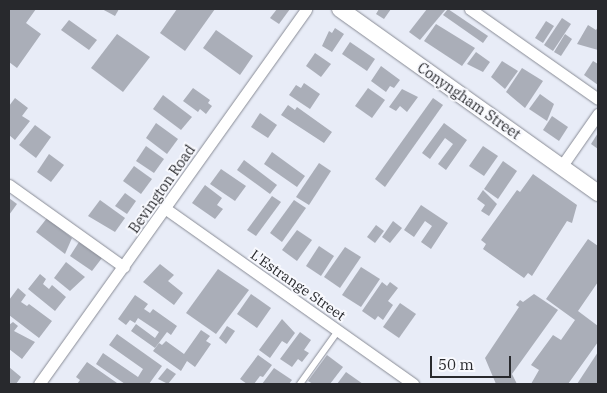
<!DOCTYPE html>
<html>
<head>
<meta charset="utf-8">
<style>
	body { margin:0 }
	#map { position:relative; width:607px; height:393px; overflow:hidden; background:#e8ecf7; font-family:"IBM Plex Serif",serif }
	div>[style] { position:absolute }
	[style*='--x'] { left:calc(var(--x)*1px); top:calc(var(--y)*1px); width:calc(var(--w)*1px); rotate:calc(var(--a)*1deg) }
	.building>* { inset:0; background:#aaaeb8 }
	.roads { filter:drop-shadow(0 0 1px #888b95) drop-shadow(0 0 1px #888b95) }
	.lane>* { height:5.5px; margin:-2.75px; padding:0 2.75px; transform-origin:2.75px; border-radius:2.75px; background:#fff }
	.street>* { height:11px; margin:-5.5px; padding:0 5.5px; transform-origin:5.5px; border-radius:5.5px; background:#fff }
	.secondary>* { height:16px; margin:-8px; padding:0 8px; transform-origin:8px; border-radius:8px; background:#fff }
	span { translate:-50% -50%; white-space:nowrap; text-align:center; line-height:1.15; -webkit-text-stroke:4px #f8f9fe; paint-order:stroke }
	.street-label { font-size:14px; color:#28292d }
	.frame { position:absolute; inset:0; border:10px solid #28292d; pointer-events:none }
	.scale { position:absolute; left:430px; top:356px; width:81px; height:22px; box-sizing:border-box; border:2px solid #28292d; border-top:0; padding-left:6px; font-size:15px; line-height:18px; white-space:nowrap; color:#28292d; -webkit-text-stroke:4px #f8f9fe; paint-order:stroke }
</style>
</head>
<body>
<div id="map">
	<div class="building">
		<i style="clip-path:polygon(9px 9px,36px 9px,26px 23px,41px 34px,17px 68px,9px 62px)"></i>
		<i style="clip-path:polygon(102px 9px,119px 9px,115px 16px)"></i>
		<i style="clip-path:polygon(177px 9px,215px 9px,185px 51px,160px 33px)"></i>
		<i style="clip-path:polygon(277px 9px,290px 9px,279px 24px,270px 18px)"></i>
		<i style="clip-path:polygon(379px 9px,391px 9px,384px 19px,376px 14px)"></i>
		<i style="clip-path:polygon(427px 9px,446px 9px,420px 40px,409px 32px)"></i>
		<i style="clip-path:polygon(448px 9px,488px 36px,483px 43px,443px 15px)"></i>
		<i style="clip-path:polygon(562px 18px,571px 24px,553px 51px,544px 45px)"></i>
		<i style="clip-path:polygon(69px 20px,97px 40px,89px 50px,61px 30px)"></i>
		<i style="clip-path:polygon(546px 21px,554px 26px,543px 43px,535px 38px)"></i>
		<i style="clip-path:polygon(436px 24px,475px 48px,462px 66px,424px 41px)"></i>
		<i style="clip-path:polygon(588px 25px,596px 30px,598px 27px,598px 50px,577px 44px)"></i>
		<i style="clip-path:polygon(335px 28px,344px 34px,332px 52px,322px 46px,329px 31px,332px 33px)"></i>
		<i style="clip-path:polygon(216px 30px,253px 56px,240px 75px,203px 48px)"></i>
		<i style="clip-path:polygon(117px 34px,150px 57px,123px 92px,91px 68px)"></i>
		<i style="clip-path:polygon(565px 34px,572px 39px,561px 56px,554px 52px)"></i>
		<i style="clip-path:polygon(350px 42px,375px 59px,367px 71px,342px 54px)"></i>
		<i style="clip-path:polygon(476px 52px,490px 62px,483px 72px,467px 64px)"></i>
		<i style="clip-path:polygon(315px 53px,331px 64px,321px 77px,306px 66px)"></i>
		<i style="clip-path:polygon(502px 61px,518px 71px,505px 89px,491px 77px)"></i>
		<i style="clip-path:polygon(593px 61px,598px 64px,598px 85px,584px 75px)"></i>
		<i style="clip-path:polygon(381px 66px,400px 80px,394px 88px,390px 86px,386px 92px,371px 81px)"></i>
		<i style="clip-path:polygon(522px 68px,543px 81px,525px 108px,506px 92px)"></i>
		<i style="clip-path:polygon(304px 83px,320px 94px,310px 109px,289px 95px,296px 85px,301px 88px)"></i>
		<i style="clip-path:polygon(193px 88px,210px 100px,208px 103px,212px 106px,206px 114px,200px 109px,198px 112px,183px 101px)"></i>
		<i style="clip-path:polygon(368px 88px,385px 100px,372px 118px,355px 106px)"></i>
		<i style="clip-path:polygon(402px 89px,418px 97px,407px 112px,400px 106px,396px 111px,389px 107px)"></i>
		<i style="clip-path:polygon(540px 94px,554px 104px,547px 121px,529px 109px)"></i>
		<i style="clip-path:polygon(163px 95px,192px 117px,181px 130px,153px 109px)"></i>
		<i style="clip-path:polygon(15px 98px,28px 108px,22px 116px,30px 121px,15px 140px,9px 135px,9px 106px)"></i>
		<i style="clip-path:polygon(433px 98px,443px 105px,385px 187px,375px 179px)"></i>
		<i style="clip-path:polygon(288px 105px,295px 110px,297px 107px,332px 132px,324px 143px,281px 115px)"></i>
		<i style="clip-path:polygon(260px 113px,277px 125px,268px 138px,251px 127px)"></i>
		<i style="clip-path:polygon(552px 116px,568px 127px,559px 141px,543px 130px)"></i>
		<i style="clip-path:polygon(156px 123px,178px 139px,167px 154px,146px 138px)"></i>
		<i style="clip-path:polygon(444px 123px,467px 140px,446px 170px,438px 164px,453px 144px,445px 138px,430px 159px,422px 153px)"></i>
		<i style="clip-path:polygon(35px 125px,51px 137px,36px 158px,19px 145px)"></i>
		<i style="clip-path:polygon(598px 133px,598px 149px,591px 144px)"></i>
		<i style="clip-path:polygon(146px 146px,164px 159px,154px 173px,136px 161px)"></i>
		<i style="clip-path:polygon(483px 146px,498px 156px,484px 176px,469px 166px)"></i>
		<i style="clip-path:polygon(272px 152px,305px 176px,297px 187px,264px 164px)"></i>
		<i style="clip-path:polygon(49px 154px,64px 165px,51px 182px,37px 172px)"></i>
		<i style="clip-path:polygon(244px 160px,277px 185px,270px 194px,237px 170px)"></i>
		<i style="clip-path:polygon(503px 161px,517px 171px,498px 199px,484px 189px)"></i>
		<i style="clip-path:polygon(319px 163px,331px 171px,309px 205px,296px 197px)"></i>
		<i style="clip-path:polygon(134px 166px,152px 179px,141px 194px,123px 181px)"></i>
		<i style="clip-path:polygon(221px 169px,246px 186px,235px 201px,210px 184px)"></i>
		<i style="clip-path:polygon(533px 174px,577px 205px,572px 223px,567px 221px,532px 276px,528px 273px,524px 278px,483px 249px,486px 244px,481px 240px,517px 190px,520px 192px)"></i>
		<i style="clip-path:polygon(205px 185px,222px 198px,217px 205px,223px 209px,215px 219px,192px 203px)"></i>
		<i style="clip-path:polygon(483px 190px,497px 204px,489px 216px,481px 211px,485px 205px,477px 199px)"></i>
		<i style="clip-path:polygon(125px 193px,136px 201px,127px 214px,115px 206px)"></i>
		<i style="clip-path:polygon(272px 196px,281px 202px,256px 236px,247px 230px)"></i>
		<i style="clip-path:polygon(9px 198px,17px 204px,9px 215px)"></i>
		<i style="clip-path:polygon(100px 200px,125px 218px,115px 232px,88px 216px)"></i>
		<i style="clip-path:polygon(294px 200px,306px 208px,282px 242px,270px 233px)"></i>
		<i style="clip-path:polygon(421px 205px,448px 223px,431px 249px,421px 242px,432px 226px,425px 221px,414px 237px,404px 230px)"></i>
		<i style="clip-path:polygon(47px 218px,72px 238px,65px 254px,36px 232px)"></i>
		<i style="clip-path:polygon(393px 221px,402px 228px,390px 243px,382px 237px)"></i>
		<i style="clip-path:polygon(376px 225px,384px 231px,375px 243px,367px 237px)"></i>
		<i style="clip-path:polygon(297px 230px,312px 240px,297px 261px,282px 250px)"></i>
		<i style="clip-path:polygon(588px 239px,598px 246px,598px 282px,578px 311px,598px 326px,598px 342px,568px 384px,531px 384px,539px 370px,531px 365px,553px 335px,561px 340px,575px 320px,546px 299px)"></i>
		<i style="clip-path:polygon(79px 242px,102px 258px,92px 271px,70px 256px)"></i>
		<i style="clip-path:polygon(319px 246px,334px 256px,321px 276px,306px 266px)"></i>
		<i style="clip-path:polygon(345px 247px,361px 257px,340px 288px,324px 277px)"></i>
		<i style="clip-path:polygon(66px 262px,85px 277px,70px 291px,54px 278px)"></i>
		<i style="clip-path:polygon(160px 264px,174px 275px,168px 281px,183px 293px,174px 305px,143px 282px)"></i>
		<i style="clip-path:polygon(361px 267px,380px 279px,361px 307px,342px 295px)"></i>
		<i style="clip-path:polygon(218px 269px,249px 290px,216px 334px,186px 313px)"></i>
		<i style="clip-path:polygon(40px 274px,46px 279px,43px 284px,49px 289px,52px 285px,66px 297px,55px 311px,28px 289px)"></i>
		<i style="clip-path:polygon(382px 282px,387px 286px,390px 282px,398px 288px,388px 301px,393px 305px,383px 320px,378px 316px,375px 320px,362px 311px)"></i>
		<i style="clip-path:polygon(18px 288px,26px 295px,21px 302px,27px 306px,29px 304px,52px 321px,39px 338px,9px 315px,9px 300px)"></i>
		<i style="clip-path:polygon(251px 294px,271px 308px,257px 328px,237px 314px)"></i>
		<i style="clip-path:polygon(534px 294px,558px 310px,512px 374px,517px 384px,496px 384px,485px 358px,519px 307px,516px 305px,520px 300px,523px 302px)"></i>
		<i style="clip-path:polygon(135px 295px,148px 304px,144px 309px,150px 313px,153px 309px,177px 326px,171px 335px,167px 332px,155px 348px,131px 331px,136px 324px,155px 338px,159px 332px,138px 318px,135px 323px,130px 320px,126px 325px,118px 319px)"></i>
		<i style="clip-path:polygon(400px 303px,416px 314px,399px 338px,383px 327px)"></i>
		<i style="clip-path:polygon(282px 319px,295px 333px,287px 344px,282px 341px,270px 358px,259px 350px)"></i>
		<i style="clip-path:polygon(13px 322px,18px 326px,14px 331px,35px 342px,22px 359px,9px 349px,9px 325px)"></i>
		<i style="clip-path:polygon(227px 326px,235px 331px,226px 344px,219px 338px)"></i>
		<i style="clip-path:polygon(201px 330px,210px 336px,206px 341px,211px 344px,195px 367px,187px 361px,181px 371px,153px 351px,159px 343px,162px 345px,166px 341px,184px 354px)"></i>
		<i style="clip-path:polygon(300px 332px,311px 340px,304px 350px,309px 353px,302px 362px,298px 359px,292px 367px,280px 359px)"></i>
		<i style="clip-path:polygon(117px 334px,162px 366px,149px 384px,125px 384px,96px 364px,103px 353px,138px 377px,143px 369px,109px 345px)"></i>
		<i style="clip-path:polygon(598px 352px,598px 384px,577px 384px)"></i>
		<i style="clip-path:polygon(258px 355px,272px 365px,263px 377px,260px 376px,254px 384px,247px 384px,240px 379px)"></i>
		<i style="clip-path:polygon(327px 355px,343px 367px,330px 384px,313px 384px,308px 381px)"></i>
		<i style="clip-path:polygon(87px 362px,117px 383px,116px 384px,77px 384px,80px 380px,76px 377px)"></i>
		<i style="clip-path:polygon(9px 367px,21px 377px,16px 384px,9px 384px)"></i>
		<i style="clip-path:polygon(167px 368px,176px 374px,168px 384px,158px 379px)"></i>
		<i style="clip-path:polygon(274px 368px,292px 380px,289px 384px,262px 384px)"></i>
		<i style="clip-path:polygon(346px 372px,363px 384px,337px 384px)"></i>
	</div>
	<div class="roads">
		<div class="lane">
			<i style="--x:300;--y:384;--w:65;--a:-54.4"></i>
		</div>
		<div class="street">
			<i style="--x:470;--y:9;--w:156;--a:35.1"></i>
			<i style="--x:561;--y:167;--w:65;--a:-55.1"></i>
			<i style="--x:9;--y:185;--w:141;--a:35.5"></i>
			<i style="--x:166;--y:209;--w:303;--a:35.3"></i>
			<i style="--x:39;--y:384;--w:460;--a:-54.5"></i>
		</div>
		<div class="secondary">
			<i style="--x:340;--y:9;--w:317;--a:35.5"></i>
		</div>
	</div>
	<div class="street-label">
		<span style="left:469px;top:101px;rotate:35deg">Conyngham Street</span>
		<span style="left:162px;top:189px;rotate:-55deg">Bevington Road</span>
		<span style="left:298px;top:285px;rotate:35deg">L'Estrange Street</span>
	</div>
	<div class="frame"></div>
	<div class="scale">50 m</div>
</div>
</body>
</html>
